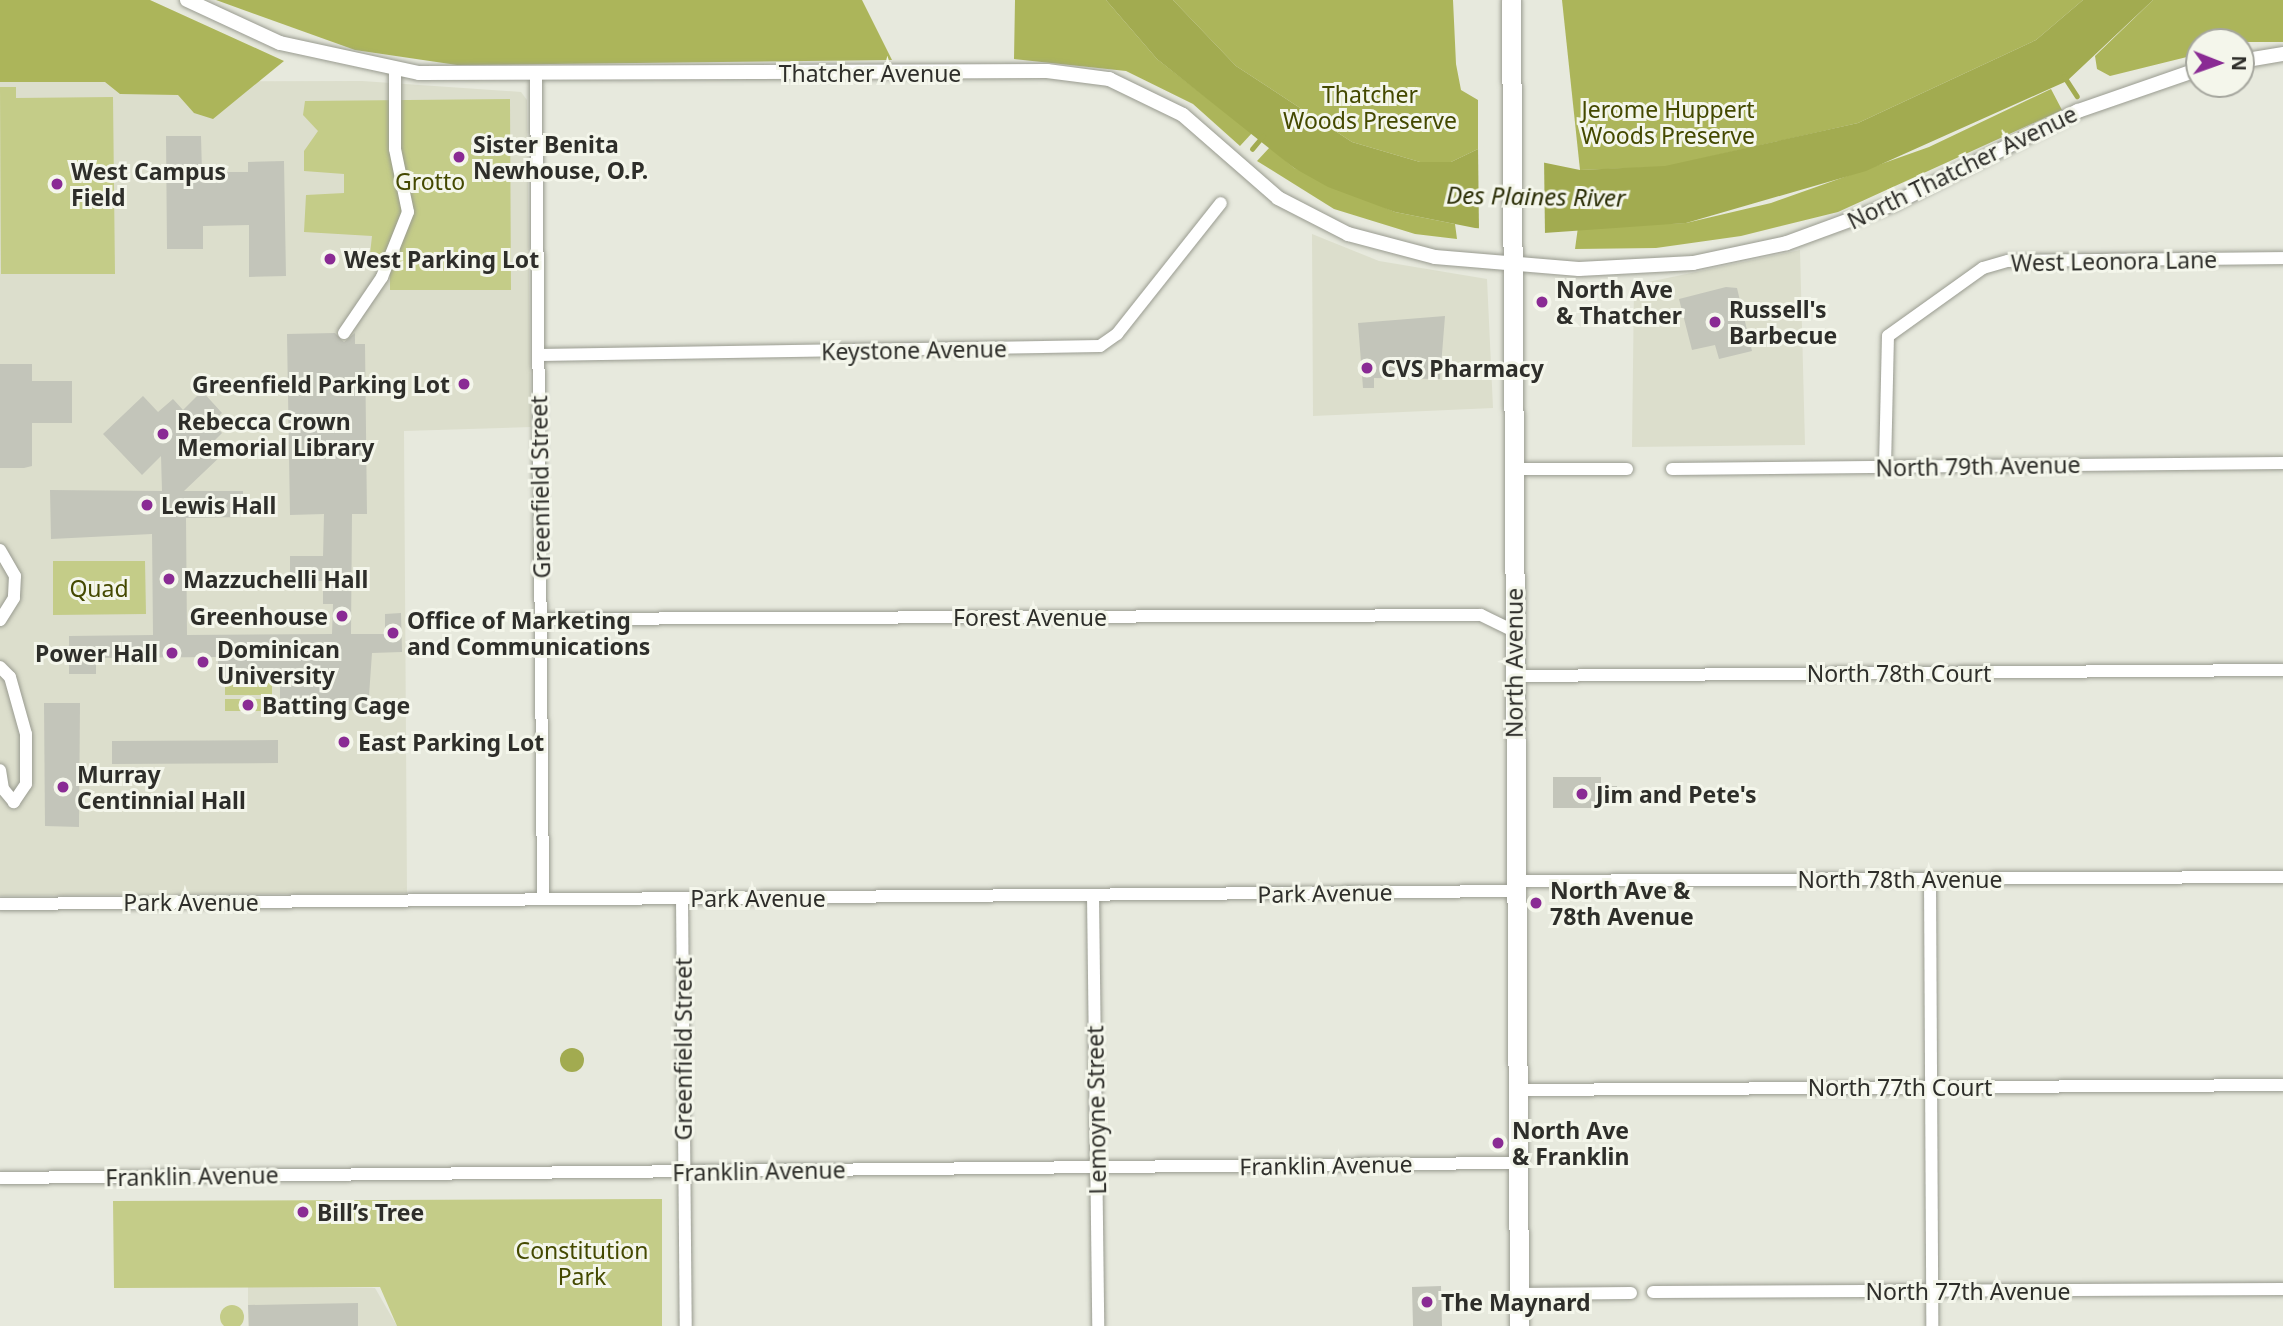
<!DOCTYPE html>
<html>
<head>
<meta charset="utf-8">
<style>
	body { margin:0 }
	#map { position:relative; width:2283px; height:1326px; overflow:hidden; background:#e7e9dd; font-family:"Noto Sans",sans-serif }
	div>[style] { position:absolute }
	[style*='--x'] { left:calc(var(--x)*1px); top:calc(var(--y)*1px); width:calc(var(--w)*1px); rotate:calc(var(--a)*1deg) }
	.built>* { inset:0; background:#dcdecc }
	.green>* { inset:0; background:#c4cc88 }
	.round { border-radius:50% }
	.forest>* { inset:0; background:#acb55a }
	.water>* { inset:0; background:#a2ab50 }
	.pier>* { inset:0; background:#e7e9dd }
	.stream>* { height:4.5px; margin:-2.25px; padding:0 2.25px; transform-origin:2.25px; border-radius:2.25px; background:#a2ab50 }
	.building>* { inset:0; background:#c3c5ba }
	.roads { filter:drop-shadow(0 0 2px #999b90) drop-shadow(0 0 2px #999b90) }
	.minor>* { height:12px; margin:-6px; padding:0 6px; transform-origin:6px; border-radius:6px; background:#fff }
	.tertiary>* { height:14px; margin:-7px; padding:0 7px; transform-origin:7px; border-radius:7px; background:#fff }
	.primary>* { height:19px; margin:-9.5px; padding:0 9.5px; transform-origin:9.5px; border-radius:9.5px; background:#fff }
	.dots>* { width:19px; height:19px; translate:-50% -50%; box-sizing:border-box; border:4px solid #f4f6eb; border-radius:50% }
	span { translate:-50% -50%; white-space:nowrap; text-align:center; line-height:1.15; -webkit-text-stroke:6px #f4f6eb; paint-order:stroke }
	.street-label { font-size:23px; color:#2e2e2a }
	.park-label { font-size:23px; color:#444900 }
	.poi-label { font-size:23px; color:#2e2e2a; font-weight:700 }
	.left { translate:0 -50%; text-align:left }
	.right { translate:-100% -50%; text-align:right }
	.water-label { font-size:24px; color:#2a2d05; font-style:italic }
	.north { position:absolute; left:2185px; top:28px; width:70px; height:70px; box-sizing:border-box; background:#f4f6eb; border:2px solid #a5a69e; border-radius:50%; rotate:91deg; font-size:19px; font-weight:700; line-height:28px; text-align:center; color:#2e2e2a }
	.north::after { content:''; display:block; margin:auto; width:24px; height:32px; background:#8a2b94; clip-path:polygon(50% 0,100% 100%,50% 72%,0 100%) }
</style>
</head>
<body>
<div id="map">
	<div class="built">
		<i style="clip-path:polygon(362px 81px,521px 92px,527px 100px,531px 427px,404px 431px,407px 893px,0 896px,0 82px)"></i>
		<i style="clip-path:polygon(1312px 234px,1379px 261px,1487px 279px,1493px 408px,1313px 416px)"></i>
		<i style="clip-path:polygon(1800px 250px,1805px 445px,1632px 447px,1634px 285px)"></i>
		<i style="clip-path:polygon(248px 1287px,375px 1288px,397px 1326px,248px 1326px)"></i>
	</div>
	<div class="green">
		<i style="clip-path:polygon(0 87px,16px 87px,16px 98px,113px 97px,115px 274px,1px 274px)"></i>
		<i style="clip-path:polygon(510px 99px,511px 290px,390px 290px,390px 260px,370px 254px,372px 236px,304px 232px,306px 195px,344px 193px,344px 174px,304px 171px,304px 151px,318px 131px,303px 115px,305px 101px)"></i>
		<i style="clip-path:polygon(53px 561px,145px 561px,146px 614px,53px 615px)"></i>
		<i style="clip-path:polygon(225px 683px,272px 683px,272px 695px,225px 695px)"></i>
		<i style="clip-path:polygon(225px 699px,272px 699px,272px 711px,225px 711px)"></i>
		<i style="clip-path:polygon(662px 1199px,662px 1326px,397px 1326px,380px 1287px,114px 1288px,113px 1201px)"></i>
		<i class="round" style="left:220px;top:1305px;width:24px;height:24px"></i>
	</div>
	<div class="forest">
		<i style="clip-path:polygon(0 0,150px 0,284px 61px,213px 119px,194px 113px,178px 95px,120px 94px,105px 82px,0 82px)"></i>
		<i style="clip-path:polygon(216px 0,862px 0,892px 60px,457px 65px,355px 50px)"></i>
		<i style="clip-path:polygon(1015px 0,1106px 0,1157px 59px,1252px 133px,1240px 146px,1193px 104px,1126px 71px,1014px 59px)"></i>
		<i style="clip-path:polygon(1173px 0,1453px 0,1456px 64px,1461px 90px,1478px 100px,1478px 149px,1451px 162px,1420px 162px,1352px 142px,1236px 66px)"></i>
		<i style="clip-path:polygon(1562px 0,2083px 0,2036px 40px,1858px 123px,1665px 167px,1580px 170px)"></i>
		<i style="clip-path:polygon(2153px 0,2283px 0,2283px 42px,2199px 42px,2199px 54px,2110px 76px,2097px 69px,2095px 56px)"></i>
		<i style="clip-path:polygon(2051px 89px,2062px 110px,1838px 212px,1741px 236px,1656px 248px,1575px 249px,1578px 227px,1686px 223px,1771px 203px,1929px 147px)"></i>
		<i style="clip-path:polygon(1270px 147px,1294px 168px,1395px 212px,1455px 224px,1457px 239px,1415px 234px,1334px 209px,1257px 161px)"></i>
	</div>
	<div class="water">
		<i style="clip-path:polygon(1106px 0,1173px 0,1236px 66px,1352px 142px,1420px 162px,1451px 162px,1478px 149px,1580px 170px,1665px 166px,1858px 123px,2036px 40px,2083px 0,2153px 0,2067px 81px,1866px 171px,1686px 223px,1544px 233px,1475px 228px,1395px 212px,1328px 187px,1294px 168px,1157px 59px)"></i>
		<i class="round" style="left:560px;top:1048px;width:24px;height:24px"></i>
	</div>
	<div class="pier">
		<i style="clip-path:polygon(1478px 146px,1544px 157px,1545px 236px,1479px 232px)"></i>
	</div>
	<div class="stream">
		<i style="--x:2064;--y:76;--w:24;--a:57"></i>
		<i style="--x:1252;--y:149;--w:17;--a:-50"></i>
	</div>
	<div class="building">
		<i style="clip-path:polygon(166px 136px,201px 136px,202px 172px,248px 172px,248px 162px,284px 161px,286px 276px,249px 277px,249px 225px,203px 226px,203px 249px,167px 249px)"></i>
		<i style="clip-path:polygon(1726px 287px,1737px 288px,1752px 351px,1719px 359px,1715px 345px,1692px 350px,1679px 299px)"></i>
		<i style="clip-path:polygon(1445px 316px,1440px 379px,1374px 378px,1374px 388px,1363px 388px,1358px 323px)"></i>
		<i style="clip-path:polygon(335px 333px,344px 342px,355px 333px,355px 344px,365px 344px,367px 514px,352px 514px,351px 634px,385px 634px,385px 614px,401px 613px,402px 652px,372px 653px,368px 710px,280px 711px,280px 678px,218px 679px,218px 657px,96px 658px,96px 674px,69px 674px,69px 636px,153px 635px,152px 534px,51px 539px,50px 490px,162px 491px,161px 456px,142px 475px,103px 434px,143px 396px,158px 412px,173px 399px,183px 410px,202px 391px,222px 413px,212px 422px,222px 433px,213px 442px,224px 453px,184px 491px,243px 491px,243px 517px,186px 518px,187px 635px,332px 634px,333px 604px,323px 604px,323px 581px,290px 581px,290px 556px,323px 556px,324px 514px,290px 515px,287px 334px)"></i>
		<i style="clip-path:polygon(0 364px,32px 364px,32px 381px,72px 381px,72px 423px,32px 423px,32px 466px,24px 468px,0 468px)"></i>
		<i style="clip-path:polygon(44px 703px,80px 703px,79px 827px,45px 826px)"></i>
		<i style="clip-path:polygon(278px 740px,278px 763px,112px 764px,112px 741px)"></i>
		<i style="clip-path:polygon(1553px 777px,1601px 777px,1601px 786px,1617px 786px,1617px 797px,1601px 797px,1601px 808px,1553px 808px)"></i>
		<i style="clip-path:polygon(1441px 1286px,1442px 1326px,1413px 1326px,1412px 1287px)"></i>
		<i style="clip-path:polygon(358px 1303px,358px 1326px,249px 1326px,248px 1305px)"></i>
	</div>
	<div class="roads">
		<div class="minor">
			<i style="--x:536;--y:75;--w:824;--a:89.51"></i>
			<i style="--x:344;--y:333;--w:68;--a:-55.8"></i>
			<i style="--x:382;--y:277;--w:70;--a:-68.2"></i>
			<i style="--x:408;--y:212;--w:64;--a:-101.7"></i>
			<i style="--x:395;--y:149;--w:79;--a:-90"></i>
			<i style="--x:539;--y:355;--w:561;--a:-0.92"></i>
			<i style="--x:1100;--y:346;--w:21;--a:-35"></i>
			<i style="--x:1117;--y:334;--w:167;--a:-51.6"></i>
			<i style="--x:1885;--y:467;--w:131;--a:-88.7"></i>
			<i style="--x:1888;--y:336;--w:117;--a:-35.6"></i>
			<i style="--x:1983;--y:268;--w:26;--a:-16"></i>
			<i style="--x:2008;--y:261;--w:275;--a:-0.6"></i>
			<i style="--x:1514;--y:469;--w:113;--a:0"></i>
			<i style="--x:1672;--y:469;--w:611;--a:-0.56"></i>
			<i style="--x:0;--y:550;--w:30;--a:60"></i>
			<i style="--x:15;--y:576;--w:22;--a:93"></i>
			<i style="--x:14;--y:598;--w:26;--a:122"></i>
			<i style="--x:542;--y:619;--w:939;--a:-0.24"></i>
			<i style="--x:1481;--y:615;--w:37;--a:26"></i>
			<i style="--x:0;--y:667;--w:14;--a:45"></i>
			<i style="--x:10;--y:677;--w:59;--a:74.3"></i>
			<i style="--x:26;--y:734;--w:50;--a:90"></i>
			<i style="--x:26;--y:784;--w:22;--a:124"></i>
			<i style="--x:14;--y:802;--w:17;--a:-130"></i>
			<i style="--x:3;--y:789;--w:19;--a:-99"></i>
			<i style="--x:1514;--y:676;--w:769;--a:-0.45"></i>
			<i style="--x:1930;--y:879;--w:447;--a:89.7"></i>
			<i style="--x:1516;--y:881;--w:767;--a:-0.3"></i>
			<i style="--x:1093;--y:895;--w:431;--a:89.3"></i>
			<i style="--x:682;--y:898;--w:428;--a:89.5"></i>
			<i style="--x:0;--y:904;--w:1516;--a:-0.49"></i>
			<i style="--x:1518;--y:1090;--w:765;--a:-0.37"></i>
			<i style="--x:0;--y:1178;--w:1518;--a:-0.57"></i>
			<i style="--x:1653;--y:1292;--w:630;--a:-0.27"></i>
			<i style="--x:1519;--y:1294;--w:112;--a:-0.5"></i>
		</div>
		<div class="tertiary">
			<i style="--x:187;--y:0;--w:102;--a:24.8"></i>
			<i style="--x:280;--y:43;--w:142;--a:12.2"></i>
			<i style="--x:419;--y:73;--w:628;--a:-0.18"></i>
			<i style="--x:1047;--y:71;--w:63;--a:7.4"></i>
			<i style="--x:1109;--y:79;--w:82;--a:25.9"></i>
			<i style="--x:1183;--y:115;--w:126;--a:41.1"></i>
			<i style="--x:1278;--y:198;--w:79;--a:27.2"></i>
			<i style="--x:1348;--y:234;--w:90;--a:14.8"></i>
			<i style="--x:1435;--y:257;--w:144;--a:4.8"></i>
			<i style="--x:1579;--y:269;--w:114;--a:-3"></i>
			<i style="--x:1693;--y:263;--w:96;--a:-12"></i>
			<i style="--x:1787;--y:243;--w:113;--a:-20.2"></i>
			<i style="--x:1893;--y:204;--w:207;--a:-26.7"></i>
			<i style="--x:2078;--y:111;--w:128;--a:-19.1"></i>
			<i style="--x:2241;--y:61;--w:43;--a:-9.5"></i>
		</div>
		<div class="primary">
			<i style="--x:1511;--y:0;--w:1326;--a:89.65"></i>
		</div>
	</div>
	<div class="dots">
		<i style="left:459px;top:157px;background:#8a2b94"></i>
		<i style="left:57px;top:184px;background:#8a2b94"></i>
		<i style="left:330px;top:259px;background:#8a2b94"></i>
		<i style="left:1542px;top:302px;background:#8a2b94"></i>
		<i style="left:1715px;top:322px;background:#8a2b94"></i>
		<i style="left:1367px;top:368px;background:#8a2b94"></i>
		<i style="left:464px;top:384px;background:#8a2b94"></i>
		<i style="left:163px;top:434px;background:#8a2b94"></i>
		<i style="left:147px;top:505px;background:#8a2b94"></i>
		<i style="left:169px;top:579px;background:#8a2b94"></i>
		<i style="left:342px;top:616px;background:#8a2b94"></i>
		<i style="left:393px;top:633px;background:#8a2b94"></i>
		<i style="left:172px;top:653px;background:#8a2b94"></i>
		<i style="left:203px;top:662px;background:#8a2b94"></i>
		<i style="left:248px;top:705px;background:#8a2b94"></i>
		<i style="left:344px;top:742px;background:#8a2b94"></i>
		<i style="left:63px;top:787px;background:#8a2b94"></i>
		<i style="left:1582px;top:794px;background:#8a2b94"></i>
		<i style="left:1536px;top:903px;background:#8a2b94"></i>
		<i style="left:1498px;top:1143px;background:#8a2b94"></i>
		<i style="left:303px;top:1212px;background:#8a2b94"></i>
		<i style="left:1427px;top:1302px;background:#8a2b94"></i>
	</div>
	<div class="street-label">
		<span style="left:870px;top:73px">Thatcher Avenue</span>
		<span style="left:1962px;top:167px;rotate:-26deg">North Thatcher Avenue</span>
		<span style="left:2114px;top:261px;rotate:-1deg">West Leonora Lane</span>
		<span style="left:914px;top:350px;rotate:-1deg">Keystone Avenue</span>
		<span style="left:1978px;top:466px;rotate:-1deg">North 79th Avenue</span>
		<span style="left:540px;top:487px;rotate:-91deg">Greenfield Street</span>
		<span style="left:1030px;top:617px">Forest Avenue</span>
		<span style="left:1514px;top:663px;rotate:-90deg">North Avenue</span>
		<span style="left:1899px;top:673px">North 78th Court</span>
		<span style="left:1900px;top:879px">North 78th Avenue</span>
		<span style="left:1325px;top:893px;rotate:-1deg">Park Avenue</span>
		<span style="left:758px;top:898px">Park Avenue</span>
		<span style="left:191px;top:902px">Park Avenue</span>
		<span style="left:683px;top:1049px;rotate:-90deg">Greenfield Street</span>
		<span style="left:1900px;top:1087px">North 77th Court</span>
		<span style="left:1096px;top:1110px;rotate:-91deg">Lemoyne Street</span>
		<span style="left:1326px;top:1165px;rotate:-1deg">Franklin Avenue</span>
		<span style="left:759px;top:1171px;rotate:-1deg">Franklin Avenue</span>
		<span style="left:192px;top:1176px;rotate:-1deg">Franklin Avenue</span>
		<span style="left:1968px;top:1291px">North 77th Avenue</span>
	</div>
	<div class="park-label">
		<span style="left:1370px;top:107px">Thatcher<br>Woods Preserve</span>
		<span style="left:1668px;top:122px">Jerome Huppert<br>Woods Preserve</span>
		<span style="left:430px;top:181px">Grotto</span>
		<span style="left:99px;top:588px">Quad</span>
		<span style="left:582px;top:1263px">Constitution<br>Park</span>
	</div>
	<div class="poi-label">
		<span class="left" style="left:473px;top:157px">Sister Benita<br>Newhouse, O.P.</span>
		<span class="left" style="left:71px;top:184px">West Campus<br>Field</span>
		<span class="left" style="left:344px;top:259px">West Parking Lot</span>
		<span class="left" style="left:1556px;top:302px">North Ave<br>&amp; Thatcher</span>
		<span class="left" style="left:1729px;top:322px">Russell's<br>Barbecue</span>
		<span class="left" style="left:1381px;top:368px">CVS Pharmacy</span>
		<span class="right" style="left:450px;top:384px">Greenfield Parking Lot</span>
		<span class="left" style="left:177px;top:434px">Rebecca Crown<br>Memorial Library</span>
		<span class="left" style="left:161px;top:505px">Lewis Hall</span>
		<span class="left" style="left:183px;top:579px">Mazzuchelli Hall</span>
		<span class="right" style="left:328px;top:616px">Greenhouse</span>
		<span class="left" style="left:407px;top:633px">Office of Marketing<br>and Communications</span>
		<span class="left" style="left:217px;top:662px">Dominican<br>University</span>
		<span class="right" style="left:158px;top:653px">Power Hall</span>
		<span class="left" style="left:262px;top:705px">Batting Cage</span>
		<span class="left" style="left:358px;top:742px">East Parking Lot</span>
		<span class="left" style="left:77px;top:787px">Murray<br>Centinnial Hall</span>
		<span class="left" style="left:1596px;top:794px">Jim and Pete's</span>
		<span class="left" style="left:1550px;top:903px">North Ave &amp;<br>78th Avenue</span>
		<span class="left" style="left:1512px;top:1143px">North Ave<br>&amp; Franklin</span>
		<span class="left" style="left:317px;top:1212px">Bill’s Tree</span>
		<span class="left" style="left:1441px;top:1302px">The Maynard</span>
	</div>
	<div class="water-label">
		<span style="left:1536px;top:196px;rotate:1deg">Des Plaines River</span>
	</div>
	<div class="north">N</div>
</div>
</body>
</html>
